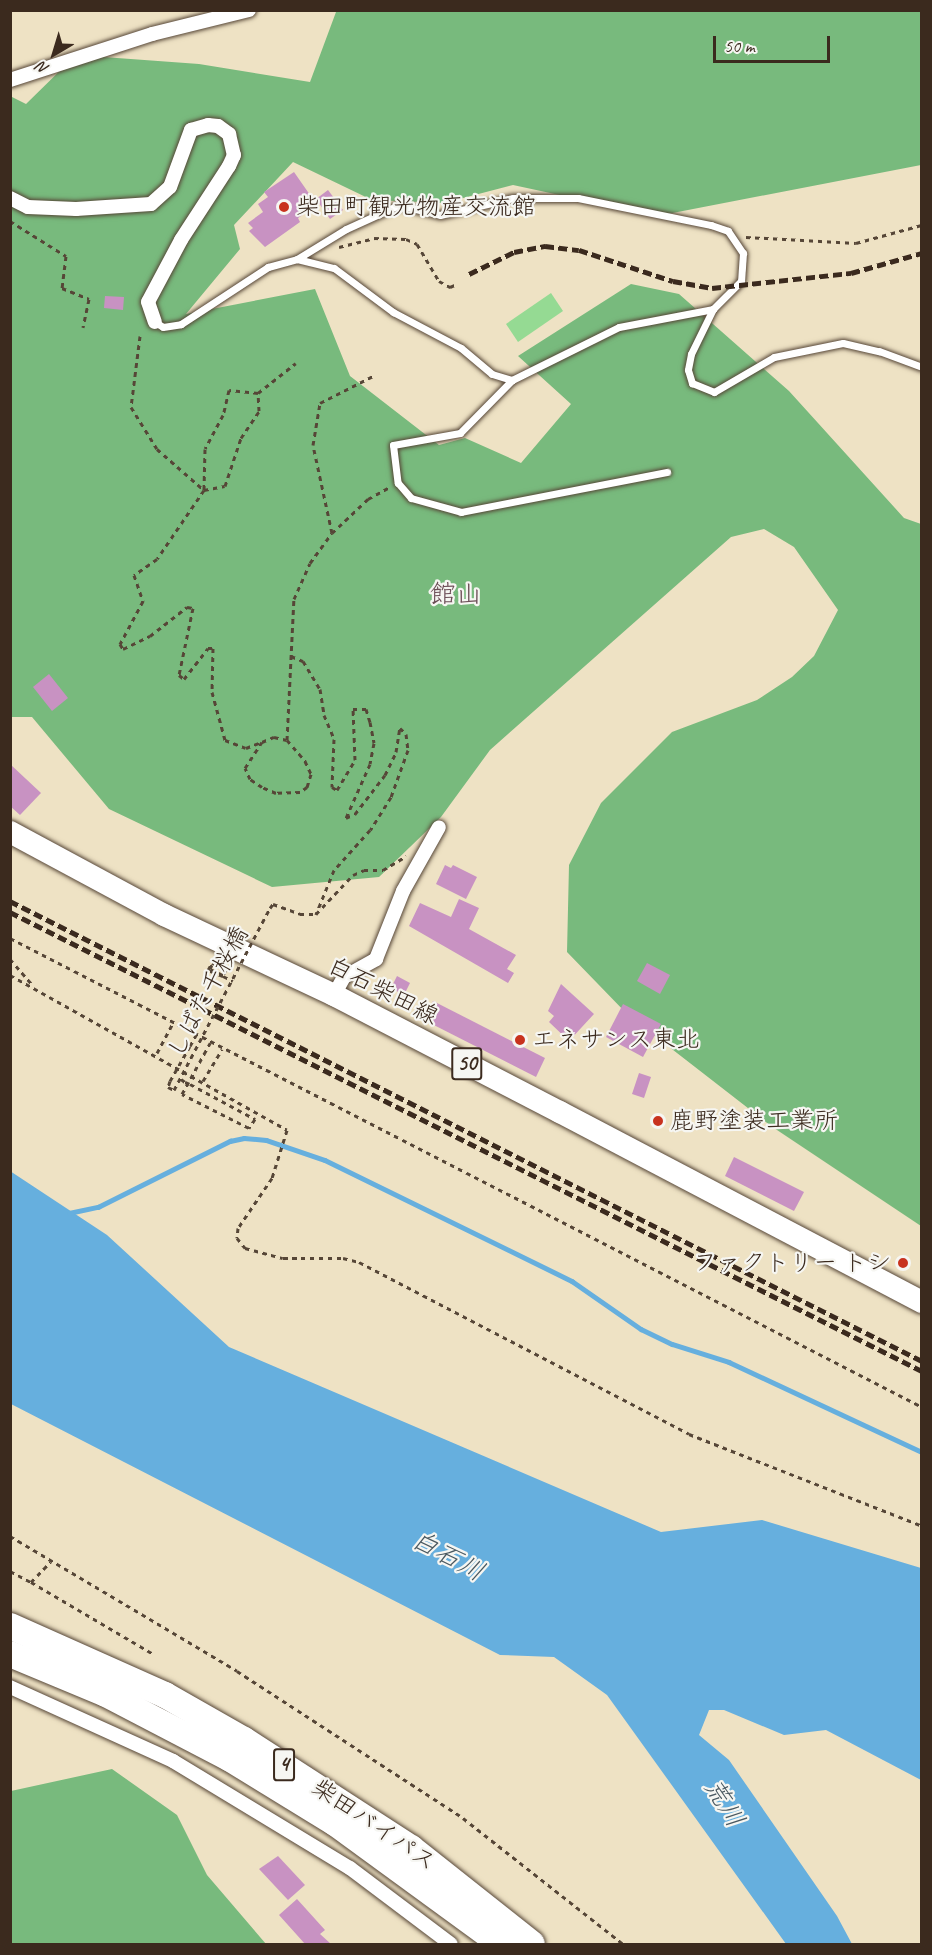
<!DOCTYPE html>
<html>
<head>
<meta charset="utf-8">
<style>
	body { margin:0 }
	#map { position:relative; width:932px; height:1955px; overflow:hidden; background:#eee2c4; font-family:Caveat,"Klee One",sans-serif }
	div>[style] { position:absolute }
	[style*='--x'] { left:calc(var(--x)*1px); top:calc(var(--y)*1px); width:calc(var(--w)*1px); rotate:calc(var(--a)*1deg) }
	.green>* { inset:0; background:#95da93 }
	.forest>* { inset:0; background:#78ba7d }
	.water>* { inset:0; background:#66afde }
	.stream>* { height:4.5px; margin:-2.25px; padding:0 2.25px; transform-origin:2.25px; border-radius:2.25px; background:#66afde }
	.building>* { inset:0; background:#c892c2 }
	.path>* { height:3px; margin-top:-1.5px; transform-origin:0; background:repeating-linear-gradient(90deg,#564637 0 4.5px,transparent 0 9px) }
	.roads { filter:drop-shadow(0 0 2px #564637) drop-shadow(0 0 2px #564637) }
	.lane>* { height:7px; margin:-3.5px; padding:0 3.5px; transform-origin:3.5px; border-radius:3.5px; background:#fff }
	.street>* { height:14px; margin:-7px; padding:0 7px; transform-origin:7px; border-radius:7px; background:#fff }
	.primary>* { height:22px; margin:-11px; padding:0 11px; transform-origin:11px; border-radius:11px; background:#fff }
	.highway>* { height:26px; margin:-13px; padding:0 13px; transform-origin:13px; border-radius:13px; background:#fff }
	.rail>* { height:4.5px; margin-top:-2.25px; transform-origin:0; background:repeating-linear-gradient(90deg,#3b2a1e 0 9px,transparent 0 13.5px) }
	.path-bridge>* { height:3px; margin-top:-1.5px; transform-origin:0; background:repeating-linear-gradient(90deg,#564637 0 4.5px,transparent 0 9px) }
	.dots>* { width:16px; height:16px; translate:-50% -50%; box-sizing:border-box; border:3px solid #f6f6f2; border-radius:50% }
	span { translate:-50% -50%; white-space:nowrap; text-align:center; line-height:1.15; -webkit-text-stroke:4.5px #f6f6f2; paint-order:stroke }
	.shield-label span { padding:2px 4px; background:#f6f6f2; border:2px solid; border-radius:4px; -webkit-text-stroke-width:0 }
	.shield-label { font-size:22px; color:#3b2a1e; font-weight:700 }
	.poi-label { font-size:24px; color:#3b2a1e }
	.left { translate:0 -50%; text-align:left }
	.right { translate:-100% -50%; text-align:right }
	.street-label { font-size:24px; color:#3b2a1e }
	.neighbourhood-label { font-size:26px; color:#6c4e57 }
	.water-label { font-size:26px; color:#4a5961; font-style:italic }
	.frame { position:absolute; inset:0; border:12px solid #3b2a1e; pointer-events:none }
	.north { position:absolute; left:24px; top:24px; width:60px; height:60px; -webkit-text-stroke:4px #f6f6f2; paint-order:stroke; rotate:218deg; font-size:16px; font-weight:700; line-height:24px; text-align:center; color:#3b2a1e }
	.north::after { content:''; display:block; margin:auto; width:21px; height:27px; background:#3b2a1e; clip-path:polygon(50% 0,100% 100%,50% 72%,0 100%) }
	.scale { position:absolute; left:713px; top:36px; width:117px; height:27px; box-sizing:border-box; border:3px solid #3b2a1e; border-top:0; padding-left:8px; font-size:18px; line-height:21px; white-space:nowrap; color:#3b2a1e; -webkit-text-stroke:4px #f6f6f2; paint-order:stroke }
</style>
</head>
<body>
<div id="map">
	<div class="green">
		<i style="clip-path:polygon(551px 293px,563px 311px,518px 342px,506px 324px)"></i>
	</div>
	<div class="forest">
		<i style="clip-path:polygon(348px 11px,921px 11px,921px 165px,657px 216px,513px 185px,444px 203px,372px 200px,293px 162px,234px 225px,240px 249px,186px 314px,315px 289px,350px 376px,439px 445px,465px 438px,521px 463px,571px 404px,518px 356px,631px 284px,679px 294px,789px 391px,904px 518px,921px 524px,921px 1226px,771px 1126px,628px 1015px,567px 952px,569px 865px,601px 803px,672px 732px,757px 700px,792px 677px,814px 656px,838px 610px,794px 547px,764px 529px,731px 537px,490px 750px,441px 817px,379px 877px,272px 887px,109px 809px,32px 717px,11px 717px,10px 96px,26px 104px,76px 55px,199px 64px,310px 82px,336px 12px)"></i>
		<i style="clip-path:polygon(112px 1769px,177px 1815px,207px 1875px,266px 1944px,11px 1944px,11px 1791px)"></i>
	</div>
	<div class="water">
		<i style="clip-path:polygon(10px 1171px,107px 1235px,229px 1347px,661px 1532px,762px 1520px,921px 1568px,921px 1780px,826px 1730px,784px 1735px,724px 1710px,709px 1710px,699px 1735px,729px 1760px,837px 1916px,852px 1944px,786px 1944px,607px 1695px,554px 1657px,500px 1655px,11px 1404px)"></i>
	</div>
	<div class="stream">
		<i style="--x:69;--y:1213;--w:30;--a:-12"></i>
		<i style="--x:98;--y:1207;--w:148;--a:-26.6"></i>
		<i style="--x:230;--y:1141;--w:14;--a:-12"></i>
		<i style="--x:244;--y:1138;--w:22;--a:5"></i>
		<i style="--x:266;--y:1140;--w:62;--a:18.7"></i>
		<i style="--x:325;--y:1160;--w:275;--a:26.1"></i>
		<i style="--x:572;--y:1281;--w:84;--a:34.8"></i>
		<i style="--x:641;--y:1329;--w:34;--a:26"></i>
		<i style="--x:672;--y:1344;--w:60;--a:17.5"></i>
		<i style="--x:729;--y:1362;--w:213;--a:25"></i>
	</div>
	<div class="building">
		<i style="clip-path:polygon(294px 172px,317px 205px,298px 218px,300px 222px,265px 247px,249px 231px,253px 228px,248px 223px,263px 212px,258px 204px,268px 197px,264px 192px)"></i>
		<i style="clip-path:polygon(328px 190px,343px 210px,330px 219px,316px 199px)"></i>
		<i style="clip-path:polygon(105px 296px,124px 297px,123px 310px,104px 308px)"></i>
		<i style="clip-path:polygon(49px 674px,68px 698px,52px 711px,33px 687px)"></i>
		<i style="clip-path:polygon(10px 764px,41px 793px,20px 815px,10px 806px)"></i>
		<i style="clip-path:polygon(445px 865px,451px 868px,453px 865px,477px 877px,466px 899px,436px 884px)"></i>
		<i style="clip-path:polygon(459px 899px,479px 908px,469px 929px,516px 955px,507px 969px,514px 973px,508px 983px,409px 926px,420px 903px,451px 917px)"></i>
		<i style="clip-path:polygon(647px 963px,670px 975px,660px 994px,637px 981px)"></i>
		<i style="clip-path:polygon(397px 976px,410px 983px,404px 995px,391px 988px)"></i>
		<i style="clip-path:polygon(561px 984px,594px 1014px,569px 1041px,549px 1022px,554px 1016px,548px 1011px)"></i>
		<i style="clip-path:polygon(433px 1001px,545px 1058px,536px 1077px,424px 1020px)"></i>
		<i style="clip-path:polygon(623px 1004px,661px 1024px,643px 1057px,606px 1037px)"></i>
		<i style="clip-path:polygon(639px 1073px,651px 1077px,644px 1098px,632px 1094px)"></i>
		<i style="clip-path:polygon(734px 1157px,804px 1192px,794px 1211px,725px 1176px)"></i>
		<i style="clip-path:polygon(278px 1856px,305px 1885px,288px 1900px,259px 1869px)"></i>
		<i style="clip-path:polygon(297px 1899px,325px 1930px,320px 1934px,331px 1944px,305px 1944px,279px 1915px)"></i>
	</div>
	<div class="path">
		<i style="--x:10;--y:221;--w:66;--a:32"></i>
		<i style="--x:66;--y:256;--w:32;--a:97"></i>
		<i style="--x:62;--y:288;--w:29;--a:22"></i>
		<i style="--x:89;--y:299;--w:29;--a:102"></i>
		<i style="--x:746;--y:237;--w:110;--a:3.1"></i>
		<i style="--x:856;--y:243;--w:68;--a:-15.3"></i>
		<i style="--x:339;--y:247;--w:36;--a:-14"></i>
		<i style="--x:374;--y:238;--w:32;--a:2"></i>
		<i style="--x:406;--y:239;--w:12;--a:24"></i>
		<i style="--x:417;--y:244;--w:43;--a:59.3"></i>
		<i style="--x:439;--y:281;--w:13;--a:29"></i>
		<i style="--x:450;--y:287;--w:8;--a:-23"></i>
		<i style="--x:140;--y:336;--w:72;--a:97.2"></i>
		<i style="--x:131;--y:407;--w:49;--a:58.2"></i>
		<i style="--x:157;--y:449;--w:62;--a:41.1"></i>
		<i style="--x:204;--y:490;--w:21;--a:-11"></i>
		<i style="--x:225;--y:486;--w:51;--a:-71.6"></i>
		<i style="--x:241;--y:438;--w:32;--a:-56"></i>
		<i style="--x:259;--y:411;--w:18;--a:-93"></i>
		<i style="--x:258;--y:393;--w:29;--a:-174"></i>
		<i style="--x:229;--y:390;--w:26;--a:103"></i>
		<i style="--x:223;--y:415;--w:38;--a:118"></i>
		<i style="--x:205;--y:449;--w:41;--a:91.4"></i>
		<i style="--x:204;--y:490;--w:83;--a:124.3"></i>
		<i style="--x:157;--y:559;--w:28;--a:145"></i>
		<i style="--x:134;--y:575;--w:28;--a:71"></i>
		<i style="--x:143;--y:601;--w:49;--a:118.1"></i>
		<i style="--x:120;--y:644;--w:6;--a:59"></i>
		<i style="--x:123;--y:649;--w:30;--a:-26"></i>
		<i style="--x:150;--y:636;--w:47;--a:-38.1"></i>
		<i style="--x:187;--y:607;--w:6;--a:9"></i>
		<i style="--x:193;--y:608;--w:68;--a:101.8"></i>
		<i style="--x:179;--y:675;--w:6;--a:39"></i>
		<i style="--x:184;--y:679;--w:39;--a:-52"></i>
		<i style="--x:208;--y:648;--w:5;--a:0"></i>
		<i style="--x:213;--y:648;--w:44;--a:91.3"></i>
		<i style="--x:212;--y:692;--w:50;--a:74.8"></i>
		<i style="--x:225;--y:740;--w:22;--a:21"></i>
		<i style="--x:246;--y:748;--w:17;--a:-21"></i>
		<i style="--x:258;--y:393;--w:48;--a:-38.3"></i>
		<i style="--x:332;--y:533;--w:90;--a:-102.2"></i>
		<i style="--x:313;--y:445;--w:43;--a:-80.5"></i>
		<i style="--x:320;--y:403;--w:62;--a:-27"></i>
		<i style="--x:291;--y:656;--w:13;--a:23"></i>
		<i style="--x:303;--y:661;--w:33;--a:59"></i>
		<i style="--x:320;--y:689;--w:26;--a:81"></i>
		<i style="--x:324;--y:715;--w:26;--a:67"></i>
		<i style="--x:334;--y:739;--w:48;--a:92.4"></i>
		<i style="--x:332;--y:787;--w:6;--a:31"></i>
		<i style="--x:337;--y:790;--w:35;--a:-59"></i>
		<i style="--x:355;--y:760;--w:51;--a:-92.2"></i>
		<i style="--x:353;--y:709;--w:13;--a:0"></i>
		<i style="--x:366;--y:709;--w:14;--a:73"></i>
		<i style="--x:370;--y:722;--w:21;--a:79"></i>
		<i style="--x:374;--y:743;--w:21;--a:101"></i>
		<i style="--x:370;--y:764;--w:59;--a:114"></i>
		<i style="--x:346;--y:818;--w:10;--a:-24"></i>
		<i style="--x:355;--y:814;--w:49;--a:-52.4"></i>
		<i style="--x:385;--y:775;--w:25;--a:-64"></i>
		<i style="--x:396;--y:752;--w:24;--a:-81"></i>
		<i style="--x:400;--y:728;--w:8;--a:45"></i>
		<i style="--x:406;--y:734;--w:16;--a:83"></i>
		<i style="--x:408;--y:750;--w:50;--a:109.9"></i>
		<i style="--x:391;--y:797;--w:39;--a:122"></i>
		<i style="--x:370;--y:830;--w:54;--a:132"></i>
		<i style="--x:334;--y:870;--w:48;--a:112.2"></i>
		<i style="--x:274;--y:737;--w:13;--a:13"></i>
		<i style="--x:287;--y:740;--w:28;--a:49"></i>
		<i style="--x:305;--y:761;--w:14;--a:65"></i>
		<i style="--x:311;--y:774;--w:14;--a:107"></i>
		<i style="--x:307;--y:787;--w:9;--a:144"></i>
		<i style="--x:300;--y:792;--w:24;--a:178"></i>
		<i style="--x:276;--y:793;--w:15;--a:-157"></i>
		<i style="--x:262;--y:787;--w:14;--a:-146"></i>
		<i style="--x:250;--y:779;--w:12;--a:-114"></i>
		<i style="--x:245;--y:768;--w:31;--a:-57"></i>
		<i style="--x:262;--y:742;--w:13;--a:-23"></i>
		<i style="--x:287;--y:740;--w:141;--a:-87.2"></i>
		<i style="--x:294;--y:599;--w:39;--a:-66"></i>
		<i style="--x:310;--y:563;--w:37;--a:-54"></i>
		<i style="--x:332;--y:533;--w:50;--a:-43.4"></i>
		<i style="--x:368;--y:499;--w:23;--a:-29"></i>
		<i style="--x:270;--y:908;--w:5;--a:-53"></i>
		<i style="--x:273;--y:904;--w:29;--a:20"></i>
		<i style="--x:300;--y:914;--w:16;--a:0"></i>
		<i style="--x:316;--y:914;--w:54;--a:-46.5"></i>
		<i style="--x:353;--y:875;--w:12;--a:-24"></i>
		<i style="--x:364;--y:870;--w:19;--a:0"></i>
		<i style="--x:383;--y:870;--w:27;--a:-31"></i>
		<i style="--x:10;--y:938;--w:1026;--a:27.21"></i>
		<i style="--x:10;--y:959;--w:35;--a:49"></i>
		<i style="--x:10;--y:975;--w:317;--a:29.2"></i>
		<i style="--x:287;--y:1130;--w:50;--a:107.4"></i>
		<i style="--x:272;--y:1178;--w:60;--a:124.2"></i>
		<i style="--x:238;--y:1228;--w:10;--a:96"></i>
		<i style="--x:237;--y:1238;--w:13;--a:51"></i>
		<i style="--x:245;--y:1248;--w:39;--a:15"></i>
		<i style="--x:283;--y:1258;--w:60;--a:0"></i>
		<i style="--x:343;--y:1258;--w:16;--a:14"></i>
		<i style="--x:359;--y:1262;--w:372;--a:27.5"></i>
		<i style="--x:689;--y:1434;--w:251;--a:21.5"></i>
		<i style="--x:223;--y:975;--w:14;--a:-155"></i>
		<i style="--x:210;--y:969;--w:8;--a:-67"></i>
		<i style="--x:213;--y:962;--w:15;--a:28"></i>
		<i style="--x:223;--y:976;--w:11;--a:27"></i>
		<i style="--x:190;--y:1046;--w:13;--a:-61"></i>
		<i style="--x:157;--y:1053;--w:34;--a:-62"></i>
		<i style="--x:204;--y:1054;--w:13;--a:-61"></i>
		<i style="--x:181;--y:1079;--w:5;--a:37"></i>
		<i style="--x:170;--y:1081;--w:6;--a:108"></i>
		<i style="--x:168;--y:1087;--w:7;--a:27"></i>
		<i style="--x:203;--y:1081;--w:37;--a:-59"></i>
		<i style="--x:10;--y:1536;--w:264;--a:30.7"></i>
		<i style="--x:237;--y:1671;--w:270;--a:33"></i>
		<i style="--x:463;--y:1818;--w:204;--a:38.2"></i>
		<i style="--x:10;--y:1571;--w:24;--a:28"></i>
		<i style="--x:31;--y:1582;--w:28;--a:-46"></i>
		<i style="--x:31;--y:1582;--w:142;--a:30.5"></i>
	</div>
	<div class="roads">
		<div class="lane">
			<i style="--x:297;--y:259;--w:38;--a:14"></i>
			<i style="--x:334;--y:268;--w:74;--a:36.7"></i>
			<i style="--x:393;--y:312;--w:77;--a:27.9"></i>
			<i style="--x:461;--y:348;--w:40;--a:40"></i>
			<i style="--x:492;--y:374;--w:21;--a:17"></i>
			<i style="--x:512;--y:380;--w:119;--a:-26.4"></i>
			<i style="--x:619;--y:327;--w:96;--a:-10.8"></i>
			<i style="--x:155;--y:322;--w:9;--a:32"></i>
			<i style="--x:163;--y:327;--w:18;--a:-9"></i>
			<i style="--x:181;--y:324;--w:104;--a:-33.2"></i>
			<i style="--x:268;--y:267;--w:30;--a:-15"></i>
			<i style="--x:297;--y:259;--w:57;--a:-31.5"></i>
			<i style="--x:346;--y:229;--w:58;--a:-24.4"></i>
			<i style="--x:399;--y:205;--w:42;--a:13.7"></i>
			<i style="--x:440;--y:215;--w:75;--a:-13.1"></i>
			<i style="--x:513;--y:198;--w:65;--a:0"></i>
			<i style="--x:578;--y:198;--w:136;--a:11.5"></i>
			<i style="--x:711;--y:225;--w:18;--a:19"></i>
			<i style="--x:728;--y:231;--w:27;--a:56"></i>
			<i style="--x:743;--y:253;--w:28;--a:94"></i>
			<i style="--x:741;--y:281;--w:40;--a:135"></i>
			<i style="--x:713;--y:309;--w:50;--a:116.1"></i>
			<i style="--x:691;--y:354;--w:16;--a:101"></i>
			<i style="--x:688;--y:370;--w:14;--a:73"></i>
			<i style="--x:692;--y:383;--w:24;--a:22"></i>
			<i style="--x:714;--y:392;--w:69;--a:-30.3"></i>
			<i style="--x:774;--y:357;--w:70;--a:-11.5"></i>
			<i style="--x:843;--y:343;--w:37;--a:13"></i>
			<i style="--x:879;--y:351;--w:46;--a:20.4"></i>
			<i style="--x:512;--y:380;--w:74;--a:134.5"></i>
			<i style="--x:460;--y:433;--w:68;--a:169.8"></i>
			<i style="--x:393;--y:445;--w:38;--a:83"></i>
			<i style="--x:398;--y:483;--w:20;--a:49"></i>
			<i style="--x:411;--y:498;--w:52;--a:15.6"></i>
			<i style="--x:461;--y:512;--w:210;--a:-11"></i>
		</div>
		<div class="street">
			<i style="--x:10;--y:80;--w:149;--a:-17.9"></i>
			<i style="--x:152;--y:34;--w:100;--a:-13.9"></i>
			<i style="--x:10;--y:198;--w:20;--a:27"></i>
			<i style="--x:28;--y:207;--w:48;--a:2.4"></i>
			<i style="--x:76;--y:209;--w:75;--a:-3.8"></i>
			<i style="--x:151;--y:204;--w:25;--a:-42"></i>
			<i style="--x:170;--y:187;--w:61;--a:-69.8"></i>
			<i style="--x:191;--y:130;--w:18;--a:-16"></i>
			<i style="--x:208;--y:125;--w:10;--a:6"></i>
			<i style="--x:218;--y:126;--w:14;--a:36"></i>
			<i style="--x:229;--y:134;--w:22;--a:77"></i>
			<i style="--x:234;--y:155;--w:12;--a:114"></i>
			<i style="--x:229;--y:166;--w:88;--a:123"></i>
			<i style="--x:181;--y:240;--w:70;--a:118"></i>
			<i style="--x:148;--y:302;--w:21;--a:71"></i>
			<i style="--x:334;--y:995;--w:21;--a:-61"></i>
			<i style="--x:344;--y:977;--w:37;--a:-29"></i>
			<i style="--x:376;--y:959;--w:73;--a:-68.3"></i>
			<i style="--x:403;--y:891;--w:73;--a:-60.6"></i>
			<i style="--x:10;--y:1687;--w:179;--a:24.4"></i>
			<i style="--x:173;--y:1761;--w:207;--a:31.2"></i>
			<i style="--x:350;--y:1868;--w:126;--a:37"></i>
		</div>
		<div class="primary">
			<i style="--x:10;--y:832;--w:175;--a:28.3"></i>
			<i style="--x:164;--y:915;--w:188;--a:25.2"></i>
			<i style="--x:334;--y:995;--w:254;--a:27.4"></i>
			<i style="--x:560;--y:1112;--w:409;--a:27.7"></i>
		</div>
		<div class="highway">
			<i style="--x:10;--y:1626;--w:170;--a:24"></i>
			<i style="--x:165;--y:1695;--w:91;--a:29.7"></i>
			<i style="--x:244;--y:1740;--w:199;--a:32.9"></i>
			<i style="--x:411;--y:1848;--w:154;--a:38.4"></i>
			<i style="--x:10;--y:1654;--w:104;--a:22.6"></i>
			<i style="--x:106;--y:1694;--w:139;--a:27.5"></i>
			<i style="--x:229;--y:1758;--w:124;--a:31.5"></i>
			<i style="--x:335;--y:1823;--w:205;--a:36.1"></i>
		</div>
	</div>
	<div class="rail">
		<i style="--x:469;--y:274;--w:50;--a:-26.1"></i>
		<i style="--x:514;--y:252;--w:32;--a:-11"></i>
		<i style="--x:545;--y:246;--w:34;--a:7"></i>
		<i style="--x:579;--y:250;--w:99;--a:18.3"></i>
		<i style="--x:673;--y:281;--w:40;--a:10"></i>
		<i style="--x:712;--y:288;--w:140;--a:-6.2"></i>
		<i style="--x:851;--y:273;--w:74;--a:-15.7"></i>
		<i style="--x:10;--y:901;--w:1021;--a:26.77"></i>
		<i style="--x:10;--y:912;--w:1021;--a:26.72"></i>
	</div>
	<div class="path-bridge">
		<i style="--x:223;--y:976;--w:16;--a:-158"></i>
		<i style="--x:208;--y:970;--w:8;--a:-60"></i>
		<i style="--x:212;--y:963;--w:16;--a:27"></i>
		<i style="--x:226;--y:970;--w:6;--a:121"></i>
		<i style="--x:170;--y:1081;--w:40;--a:-60.3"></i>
		<i style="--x:185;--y:1082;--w:5;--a:22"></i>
		<i style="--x:190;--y:1084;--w:74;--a:28.3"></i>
		<i style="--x:255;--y:1119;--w:11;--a:124"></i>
		<i style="--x:249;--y:1128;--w:75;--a:-153.1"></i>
		<i style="--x:182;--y:1094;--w:46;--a:-61.2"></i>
		<i style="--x:174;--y:1090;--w:206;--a:-62.2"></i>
	</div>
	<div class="dots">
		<i style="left:284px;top:207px;background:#c8321e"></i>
		<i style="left:520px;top:1040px;background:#c8321e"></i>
		<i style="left:658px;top:1121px;background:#c8321e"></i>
		<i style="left:903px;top:1263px;background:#c8321e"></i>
	</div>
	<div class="shield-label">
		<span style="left:467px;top:1064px">50</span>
		<span style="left:284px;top:1765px">4</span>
	</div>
	<div class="poi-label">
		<span class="left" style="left:296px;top:207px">柴田町観光物産交流館</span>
		<span class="left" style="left:532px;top:1040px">エネサンス東北</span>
		<span class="left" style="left:670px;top:1121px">鹿野塗装工業所</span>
		<span class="right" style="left:891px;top:1263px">ファクトリー トシ</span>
	</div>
	<div class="street-label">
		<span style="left:383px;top:991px;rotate:27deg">白石柴田線</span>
		<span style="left:208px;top:992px;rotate:-62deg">しばた千桜橋</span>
		<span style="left:374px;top:1825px;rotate:34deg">柴田バイパス</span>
	</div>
	<div class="neighbourhood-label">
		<span style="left:456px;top:594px">館山</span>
	</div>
	<div class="water-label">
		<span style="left:448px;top:1556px;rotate:28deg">白石川</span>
		<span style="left:724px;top:1803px;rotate:58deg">荒川</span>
	</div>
	<div class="frame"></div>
	<div class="north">N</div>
	<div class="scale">50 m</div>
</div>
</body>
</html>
